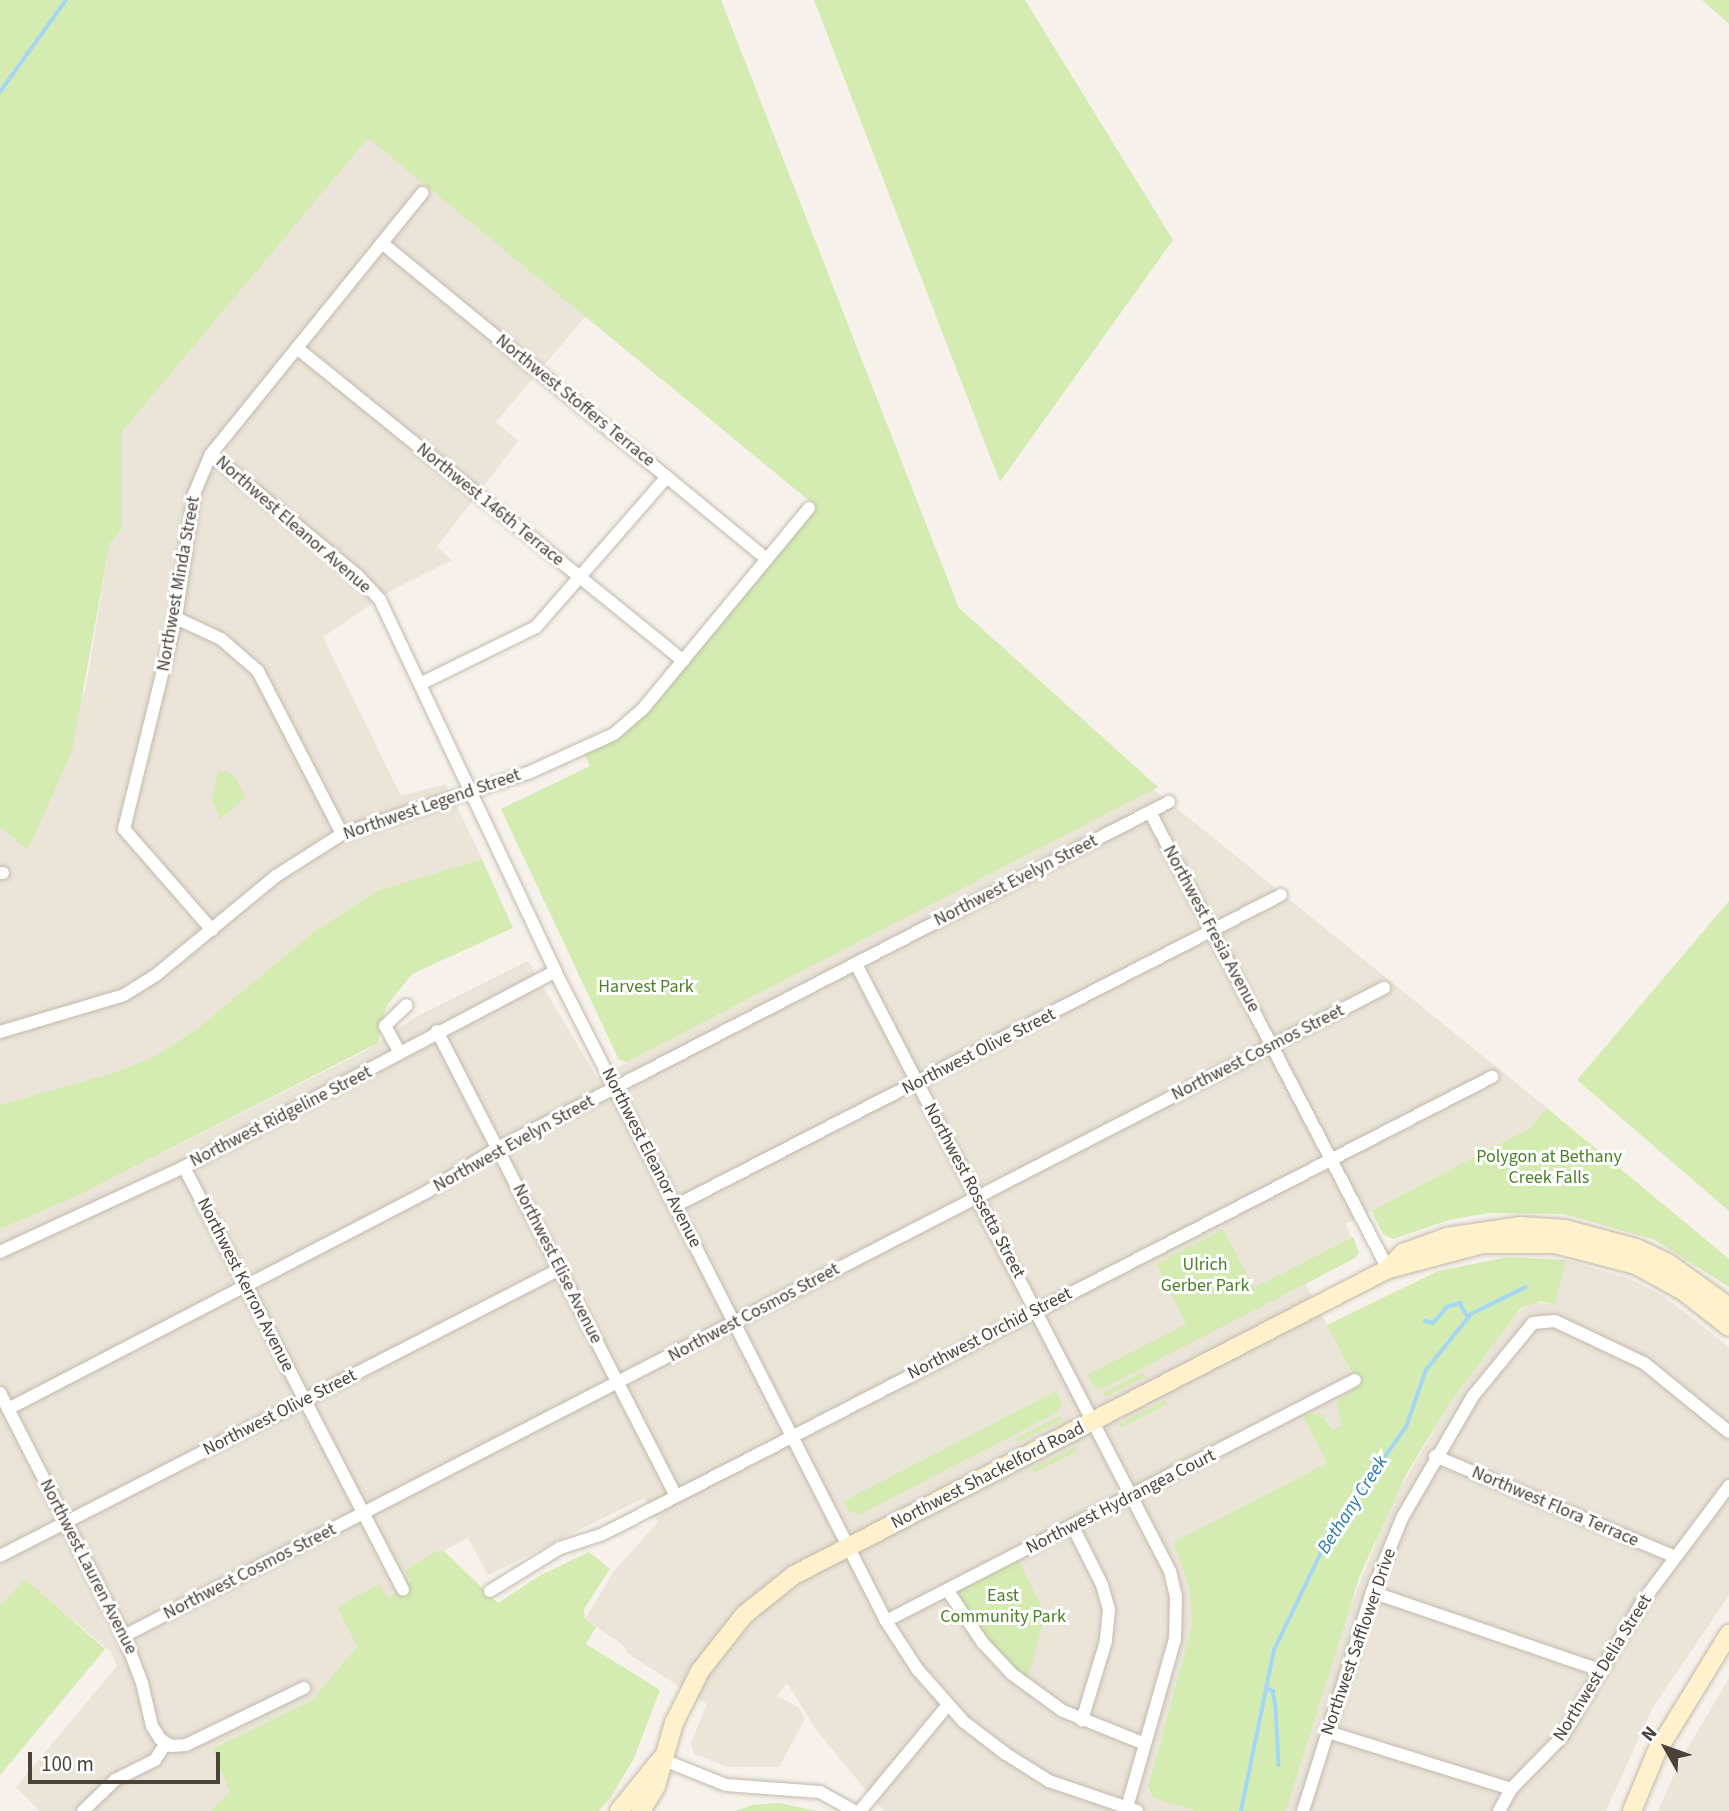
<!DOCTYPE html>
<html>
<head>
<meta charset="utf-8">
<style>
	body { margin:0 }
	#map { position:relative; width:1729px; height:1811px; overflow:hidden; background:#f6f2eb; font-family:"Source Sans 3",sans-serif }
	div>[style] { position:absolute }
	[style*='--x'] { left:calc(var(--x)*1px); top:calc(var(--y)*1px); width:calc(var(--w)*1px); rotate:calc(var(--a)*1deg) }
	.residential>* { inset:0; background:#eae4d9 }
	.green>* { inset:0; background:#d4ecb2 }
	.stream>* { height:3.5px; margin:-1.75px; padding:0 1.75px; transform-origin:1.75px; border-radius:1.75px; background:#a5d7f4 }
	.roads { filter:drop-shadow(0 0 2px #c2baac) drop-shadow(0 0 2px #c2baac) }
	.street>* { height:12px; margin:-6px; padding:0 6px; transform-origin:6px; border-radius:6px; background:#fff }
	.secondary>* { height:18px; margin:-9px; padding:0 9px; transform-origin:9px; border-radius:9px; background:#fff1cc }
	span { translate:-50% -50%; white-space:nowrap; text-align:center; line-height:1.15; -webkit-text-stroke:6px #fff; paint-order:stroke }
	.street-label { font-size:18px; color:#4b4338 }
	.park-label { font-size:18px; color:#4c8127 }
	.water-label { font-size:19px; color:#2879ad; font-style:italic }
	.north { position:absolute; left:1631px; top:1713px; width:70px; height:70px; -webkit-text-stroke:5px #fff; paint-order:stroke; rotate:310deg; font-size:19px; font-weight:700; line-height:28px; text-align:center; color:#4b4338 }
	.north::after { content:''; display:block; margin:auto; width:24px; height:32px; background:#4b4338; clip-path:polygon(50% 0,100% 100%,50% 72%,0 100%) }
	.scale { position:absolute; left:28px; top:1752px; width:192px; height:32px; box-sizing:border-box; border:4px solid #4b4338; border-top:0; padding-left:9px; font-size:21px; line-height:24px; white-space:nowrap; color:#4b4338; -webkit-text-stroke:5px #fff; paint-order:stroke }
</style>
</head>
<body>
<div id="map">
	<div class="residential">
		<i style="clip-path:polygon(368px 137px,586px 316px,496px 422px,518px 441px,437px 547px,452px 560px,394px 589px,323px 637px,401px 796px,446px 784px,482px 859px,379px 890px,316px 930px,198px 1028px,157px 1055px,116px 1072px,0 1105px,0 827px,29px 850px,86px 687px,110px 543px,122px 529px,122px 432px)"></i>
		<i style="clip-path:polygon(1153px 789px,1547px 1108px,1530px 1128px,1346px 1224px,1358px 1255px,1306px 1284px,1358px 1385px,1336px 1402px,1343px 1425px,1332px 1431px,1326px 1418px,1327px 1463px,1175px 1542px,1189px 1587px,1192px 1625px,1148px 1791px,1153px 1798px,1196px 1811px,883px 1811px,817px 1731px,787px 1683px,777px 1696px,798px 1707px,805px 1719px,779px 1767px,728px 1767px,694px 1754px,691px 1743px,707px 1704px,627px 1653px,623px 1645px,585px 1619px,614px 1571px,658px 1522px,644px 1498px,488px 1575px,468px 1538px,406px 1570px,411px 1581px,312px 1700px,212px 1749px,230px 1792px,211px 1811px,39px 1811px,16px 1787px,117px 1666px,111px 1652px,25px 1580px,0 1606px,0 1229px,77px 1196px,367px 1050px,414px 1018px,528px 961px,597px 1078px)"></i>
		<i style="clip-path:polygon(1566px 1260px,1630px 1279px,1662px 1295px,1729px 1347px,1729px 1595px,1652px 1709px,1606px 1811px,1286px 1811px,1348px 1612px,1392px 1502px,1451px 1401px,1517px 1313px,1534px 1301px,1555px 1305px)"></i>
		<i style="clip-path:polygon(1729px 1678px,1729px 1811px,1658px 1811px,1679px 1763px)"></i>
	</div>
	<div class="green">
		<i style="clip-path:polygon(0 0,721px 0,959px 608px,1158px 787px,627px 1062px,619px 1060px,501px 809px,590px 766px,582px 750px,641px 710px,812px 503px,368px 138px,122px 432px,122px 529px,110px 543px,72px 751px,28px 850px,0 827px)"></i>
		<i style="clip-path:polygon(814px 0,1025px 0,1173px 240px,1000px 482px)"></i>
		<i style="clip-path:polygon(1702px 0,1729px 0,1729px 24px)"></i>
		<i style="clip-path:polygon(225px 771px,236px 778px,245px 798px,220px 819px,212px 800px,218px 772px)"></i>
		<i style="clip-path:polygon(482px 859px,513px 928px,412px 974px,386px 1007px,378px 1043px,77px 1196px,0 1229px,0 1105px,116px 1072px,157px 1055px,198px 1028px,316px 930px,379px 890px)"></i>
		<i style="clip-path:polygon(1729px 901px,1729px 1211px,1577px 1080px)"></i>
		<i style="clip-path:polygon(1547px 1108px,1729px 1259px,1729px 1287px,1655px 1240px,1564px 1214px,1488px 1213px,1449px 1220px,1393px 1239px,1383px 1234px,1371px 1211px,1530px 1128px)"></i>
		<i style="clip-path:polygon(1223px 1229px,1254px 1288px,1353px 1237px,1359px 1252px,1355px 1258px,1102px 1389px,1095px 1388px,1087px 1375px,1186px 1324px,1156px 1264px)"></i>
		<i style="clip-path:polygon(1508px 1257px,1566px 1260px,1555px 1305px,1540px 1301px,1521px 1308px,1451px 1401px,1407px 1473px,1360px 1575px,1286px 1811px,1196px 1811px,1153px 1798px,1148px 1788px,1192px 1625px,1189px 1587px,1174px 1542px,1327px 1463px,1302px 1414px,1322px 1414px,1332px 1430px,1342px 1425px,1336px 1402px,1358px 1385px,1327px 1325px,1438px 1271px)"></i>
		<i style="clip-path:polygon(1143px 1372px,1145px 1377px,1106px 1397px,1103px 1393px)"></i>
		<i style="clip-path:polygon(1056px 1391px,1062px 1404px,1056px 1413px,859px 1515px,848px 1510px,844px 1501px)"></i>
		<i style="clip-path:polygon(1165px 1400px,1167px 1404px,1121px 1428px,1119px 1424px)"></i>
		<i style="clip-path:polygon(1060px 1416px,1062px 1420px,1017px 1443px,1015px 1439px)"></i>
		<i style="clip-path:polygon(1076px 1446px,1078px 1451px,1033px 1473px,1031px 1469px)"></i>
		<i style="clip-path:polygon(437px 1551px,444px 1551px,498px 1603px,539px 1576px,589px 1552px,610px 1569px,584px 1609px,585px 1619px,596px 1627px,586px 1644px,660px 1690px,634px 1758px,611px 1797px,599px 1811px,211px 1811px,230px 1792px,212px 1749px,312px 1700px,357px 1646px,337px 1607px,379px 1584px,388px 1598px,411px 1581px,405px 1570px)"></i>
		<i style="clip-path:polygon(1018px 1559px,1045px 1614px,1027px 1682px,1006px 1664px,957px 1598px,962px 1588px)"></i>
		<i style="clip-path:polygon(25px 1579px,105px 1649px,0 1775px,0 1606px)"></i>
		<i style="clip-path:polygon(779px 1803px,817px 1811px,735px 1811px,752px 1805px)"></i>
	</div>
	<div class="stream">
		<i style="--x:0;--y:92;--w:113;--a:-54.3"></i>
		<i style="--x:1425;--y:1321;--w:8;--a:14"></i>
		<i style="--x:1433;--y:1323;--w:21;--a:-49"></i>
		<i style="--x:1447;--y:1307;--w:14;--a:-17"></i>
		<i style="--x:1460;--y:1303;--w:16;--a:60"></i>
		<i style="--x:1267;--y:1688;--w:7;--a:27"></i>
		<i style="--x:1273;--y:1691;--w:16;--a:79"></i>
		<i style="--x:1276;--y:1707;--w:58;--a:87"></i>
		<i style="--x:1241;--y:1811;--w:164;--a:-78.4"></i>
		<i style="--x:1274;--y:1650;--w:129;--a:-64.2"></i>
		<i style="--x:1330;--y:1534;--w:131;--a:-54.6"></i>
		<i style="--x:1406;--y:1427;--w:60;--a:-70.7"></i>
		<i style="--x:1426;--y:1370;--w:72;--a:-51.2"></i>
		<i style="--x:1471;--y:1314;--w:61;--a:-26.1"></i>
	</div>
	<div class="roads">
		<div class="street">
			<i style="--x:382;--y:243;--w:498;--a:39.4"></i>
			<i style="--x:297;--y:348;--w:497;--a:39"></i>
			<i style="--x:211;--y:454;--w:190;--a:39.7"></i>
			<i style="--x:357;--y:575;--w:34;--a:47"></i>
			<i style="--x:380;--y:600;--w:410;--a:64.7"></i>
			<i style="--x:555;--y:971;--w:729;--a:63.01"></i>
			<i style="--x:886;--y:1621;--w:59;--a:56.9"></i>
			<i style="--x:918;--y:1670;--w:69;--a:48.5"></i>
			<i style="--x:964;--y:1722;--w:53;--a:37.3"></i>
			<i style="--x:1006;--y:1754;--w:51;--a:32.1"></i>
			<i style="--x:1049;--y:1781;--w:93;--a:18.8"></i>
			<i style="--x:176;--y:618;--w:50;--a:25"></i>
			<i style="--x:221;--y:639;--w:49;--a:40.9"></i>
			<i style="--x:258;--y:671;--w:183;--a:62.7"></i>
			<i style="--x:420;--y:684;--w:129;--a:-26.2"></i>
			<i style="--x:536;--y:627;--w:199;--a:-48.9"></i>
			<i style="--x:1150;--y:812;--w:515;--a:62.49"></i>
			<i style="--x:0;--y:873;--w:3;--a:0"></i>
			<i style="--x:212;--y:930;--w:134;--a:-131.1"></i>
			<i style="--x:124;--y:829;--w:217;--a:-76.2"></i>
			<i style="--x:176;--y:618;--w:125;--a:-81.7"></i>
			<i style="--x:194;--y:494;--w:43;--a:-67"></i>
			<i style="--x:211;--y:454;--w:336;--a:-51"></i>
			<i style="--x:856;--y:964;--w:683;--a:62.65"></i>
			<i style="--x:1170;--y:1571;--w:26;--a:77"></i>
			<i style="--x:1176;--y:1596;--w:43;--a:91.3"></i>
			<i style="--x:1175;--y:1639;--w:179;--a:105.9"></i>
			<i style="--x:437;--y:1031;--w:523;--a:62.8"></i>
			<i style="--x:0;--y:1032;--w:129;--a:-16.6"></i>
			<i style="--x:124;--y:995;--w:38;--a:-32"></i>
			<i style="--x:156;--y:975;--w:156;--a:-39.5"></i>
			<i style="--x:276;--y:876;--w:78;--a:-32.5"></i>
			<i style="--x:342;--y:834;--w:196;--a:-18.2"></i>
			<i style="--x:528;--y:773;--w:94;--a:-24.4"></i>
			<i style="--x:614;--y:734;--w:37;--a:-41"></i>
			<i style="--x:642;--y:710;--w:262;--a:-50.4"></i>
			<i style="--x:400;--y:1053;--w:31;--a:-119"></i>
			<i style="--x:385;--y:1026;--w:30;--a:-44"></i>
			<i style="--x:184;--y:1167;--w:476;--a:62.6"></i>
			<i style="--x:675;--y:1206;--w:681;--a:-27.17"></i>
			<i style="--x:0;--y:1252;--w:203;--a:-24.8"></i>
			<i style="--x:184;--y:1167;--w:420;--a:-27.8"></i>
			<i style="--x:0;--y:1393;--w:273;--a:63"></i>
			<i style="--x:124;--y:1636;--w:50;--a:69"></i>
			<i style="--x:142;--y:1683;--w:44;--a:76.9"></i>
			<i style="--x:152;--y:1726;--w:15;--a:58"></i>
			<i style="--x:160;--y:1739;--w:13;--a:32"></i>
			<i style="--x:171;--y:1746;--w:15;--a:-4"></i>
			<i style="--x:186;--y:1745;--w:131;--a:-25.8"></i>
			<i style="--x:8;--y:1409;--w:470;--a:-27.4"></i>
			<i style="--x:425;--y:1193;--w:86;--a:-31.7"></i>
			<i style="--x:498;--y:1148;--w:755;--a:-27.28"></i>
			<i style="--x:1435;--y:1456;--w:260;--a:22.8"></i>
			<i style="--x:1073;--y:1527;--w:65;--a:63.4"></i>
			<i style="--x:1102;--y:1585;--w:26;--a:74"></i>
			<i style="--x:1109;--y:1610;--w:31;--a:96"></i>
			<i style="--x:1106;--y:1641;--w:83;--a:106.9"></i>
			<i style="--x:0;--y:1556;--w:629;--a:-27.14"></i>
			<i style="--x:490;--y:1591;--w:82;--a:-31.6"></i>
			<i style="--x:560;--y:1548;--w:45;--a:-18"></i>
			<i style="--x:603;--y:1534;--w:1000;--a:-27.21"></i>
			<i style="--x:948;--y:1591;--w:63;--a:56.1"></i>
			<i style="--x:983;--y:1643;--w:42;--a:46.9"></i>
			<i style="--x:1012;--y:1674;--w:63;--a:36"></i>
			<i style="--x:1063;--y:1711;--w:88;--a:21.9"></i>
			<i style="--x:1372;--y:1592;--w:241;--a:18.9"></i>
			<i style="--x:886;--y:1621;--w:527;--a:-27.2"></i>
			<i style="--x:124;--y:1636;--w:1417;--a:-27.22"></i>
			<i style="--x:1328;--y:1732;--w:192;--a:17.3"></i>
			<i style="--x:661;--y:1759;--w:70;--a:21.8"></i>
			<i style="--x:726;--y:1785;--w:94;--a:4.3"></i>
			<i style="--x:820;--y:1792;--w:39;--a:29"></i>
			<i style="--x:83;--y:1811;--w:45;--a:-44.1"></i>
			<i style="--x:115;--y:1780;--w:45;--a:-26.6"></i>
			<i style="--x:155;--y:1760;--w:20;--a:-57"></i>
			<i style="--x:860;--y:1811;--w:138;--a:-50.3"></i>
			<i style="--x:1303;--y:1811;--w:230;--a:-72.5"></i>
			<i style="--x:1372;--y:1592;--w:80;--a:-67.9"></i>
			<i style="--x:1402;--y:1518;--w:141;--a:-59.8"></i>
			<i style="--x:1473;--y:1396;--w:94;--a:-50.6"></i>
			<i style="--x:1533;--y:1323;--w:22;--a:-5"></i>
			<i style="--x:1555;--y:1321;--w:98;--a:25.3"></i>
			<i style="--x:1644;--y:1363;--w:109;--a:39.1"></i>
			<i style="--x:1499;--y:1811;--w:25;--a:-61"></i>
			<i style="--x:1511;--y:1789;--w:71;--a:-45.6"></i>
			<i style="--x:1561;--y:1738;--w:158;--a:-59.2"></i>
			<i style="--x:1642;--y:1602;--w:145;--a:-53.1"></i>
		</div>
		<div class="secondary">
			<i style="--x:1388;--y:1269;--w:22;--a:-47"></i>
			<i style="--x:1403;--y:1253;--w:47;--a:-20"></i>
			<i style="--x:1447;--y:1237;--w:75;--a:-8.5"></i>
			<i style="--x:1521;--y:1226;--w:44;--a:3.9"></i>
			<i style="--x:1565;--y:1229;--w:73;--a:15"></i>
			<i style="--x:1636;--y:1248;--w:35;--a:25"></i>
			<i style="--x:1668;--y:1263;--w:75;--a:35.8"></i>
			<i style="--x:619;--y:1811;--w:67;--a:-51.1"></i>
			<i style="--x:641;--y:1811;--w:29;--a:-59"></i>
			<i style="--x:656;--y:1786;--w:66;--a:-74.1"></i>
			<i style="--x:674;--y:1723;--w:58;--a:-63.4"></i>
			<i style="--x:700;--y:1671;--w:71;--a:-51.8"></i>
			<i style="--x:744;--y:1615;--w:64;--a:-38.7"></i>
			<i style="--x:794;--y:1575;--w:668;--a:-27.26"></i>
			<i style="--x:1388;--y:1269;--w:98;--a:-14.7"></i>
			<i style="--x:1483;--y:1244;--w:72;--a:0"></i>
			<i style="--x:1555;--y:1244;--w:84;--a:14.5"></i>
			<i style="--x:1636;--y:1265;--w:54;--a:29"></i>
			<i style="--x:1683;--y:1291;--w:58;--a:38"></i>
			<i style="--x:1632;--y:1811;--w:63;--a:-67.5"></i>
			<i style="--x:1656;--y:1753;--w:140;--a:-58.5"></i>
		</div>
	</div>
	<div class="street-label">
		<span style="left:575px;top:401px;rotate:39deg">Northwest Stoffers Terrace</span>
		<span style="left:490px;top:505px;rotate:39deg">Northwest 146th Terrace</span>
		<span style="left:293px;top:525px;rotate:41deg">Northwest Eleanor Avenue</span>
		<span style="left:179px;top:584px;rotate:-80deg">Northwest Minda Street</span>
		<span style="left:432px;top:805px;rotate:-19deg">Northwest Legend Street</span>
		<span style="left:1016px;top:881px;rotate:-27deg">Northwest Evelyn Street</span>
		<span style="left:1211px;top:929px;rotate:62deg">Northwest Fresia Avenue</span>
		<span style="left:979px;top:1052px;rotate:-27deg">Northwest Olive Street</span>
		<span style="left:1258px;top:1053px;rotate:-27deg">Northwest Cosmos Street</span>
		<span style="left:281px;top:1117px;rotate:-27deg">Northwest Ridgeline Street</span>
		<span style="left:514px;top:1144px;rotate:-29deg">Northwest Evelyn Street</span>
		<span style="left:651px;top:1158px;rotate:63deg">Northwest Eleanor Avenue</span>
		<span style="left:974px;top:1191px;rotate:62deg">Northwest Rossetta Street</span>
		<span style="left:557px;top:1264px;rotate:63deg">Northwest Elise Avenue</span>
		<span style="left:245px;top:1285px;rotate:63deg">Northwest Kerron Avenue</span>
		<span style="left:754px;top:1313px;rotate:-28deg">Northwest Cosmos Street</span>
		<span style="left:990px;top:1334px;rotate:-27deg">Northwest Orchid Street</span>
		<span style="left:280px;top:1413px;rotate:-27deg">Northwest Olive Street</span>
		<span style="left:988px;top:1476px;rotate:-27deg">Northwest Shackelford Road</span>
		<span style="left:1121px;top:1502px;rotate:-27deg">Northwest Hydrangea Court</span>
		<span style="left:1555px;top:1507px;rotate:23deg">Northwest Flora Terrace</span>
		<span style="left:88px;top:1567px;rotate:63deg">Northwest Lauren Avenue</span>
		<span style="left:250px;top:1572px;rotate:-27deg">Northwest Cosmos Street</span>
		<span style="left:1359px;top:1642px;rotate:-71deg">Northwest Safflower Drive</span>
		<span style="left:1603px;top:1668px;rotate:-58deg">Northwest Delia Street</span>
	</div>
	<div class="park-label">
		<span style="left:646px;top:987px">Harvest Park</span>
		<span style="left:1549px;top:1168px">Polygon at Bethany<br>Creek Falls</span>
		<span style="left:1205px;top:1276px">Ulrich<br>Gerber Park</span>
		<span style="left:1003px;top:1607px">East<br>Community Park</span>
	</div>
	<div class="water-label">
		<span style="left:1353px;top:1505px;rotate:-57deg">Bethany Creek</span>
	</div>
	<div class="north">N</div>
	<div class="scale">100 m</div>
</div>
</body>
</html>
